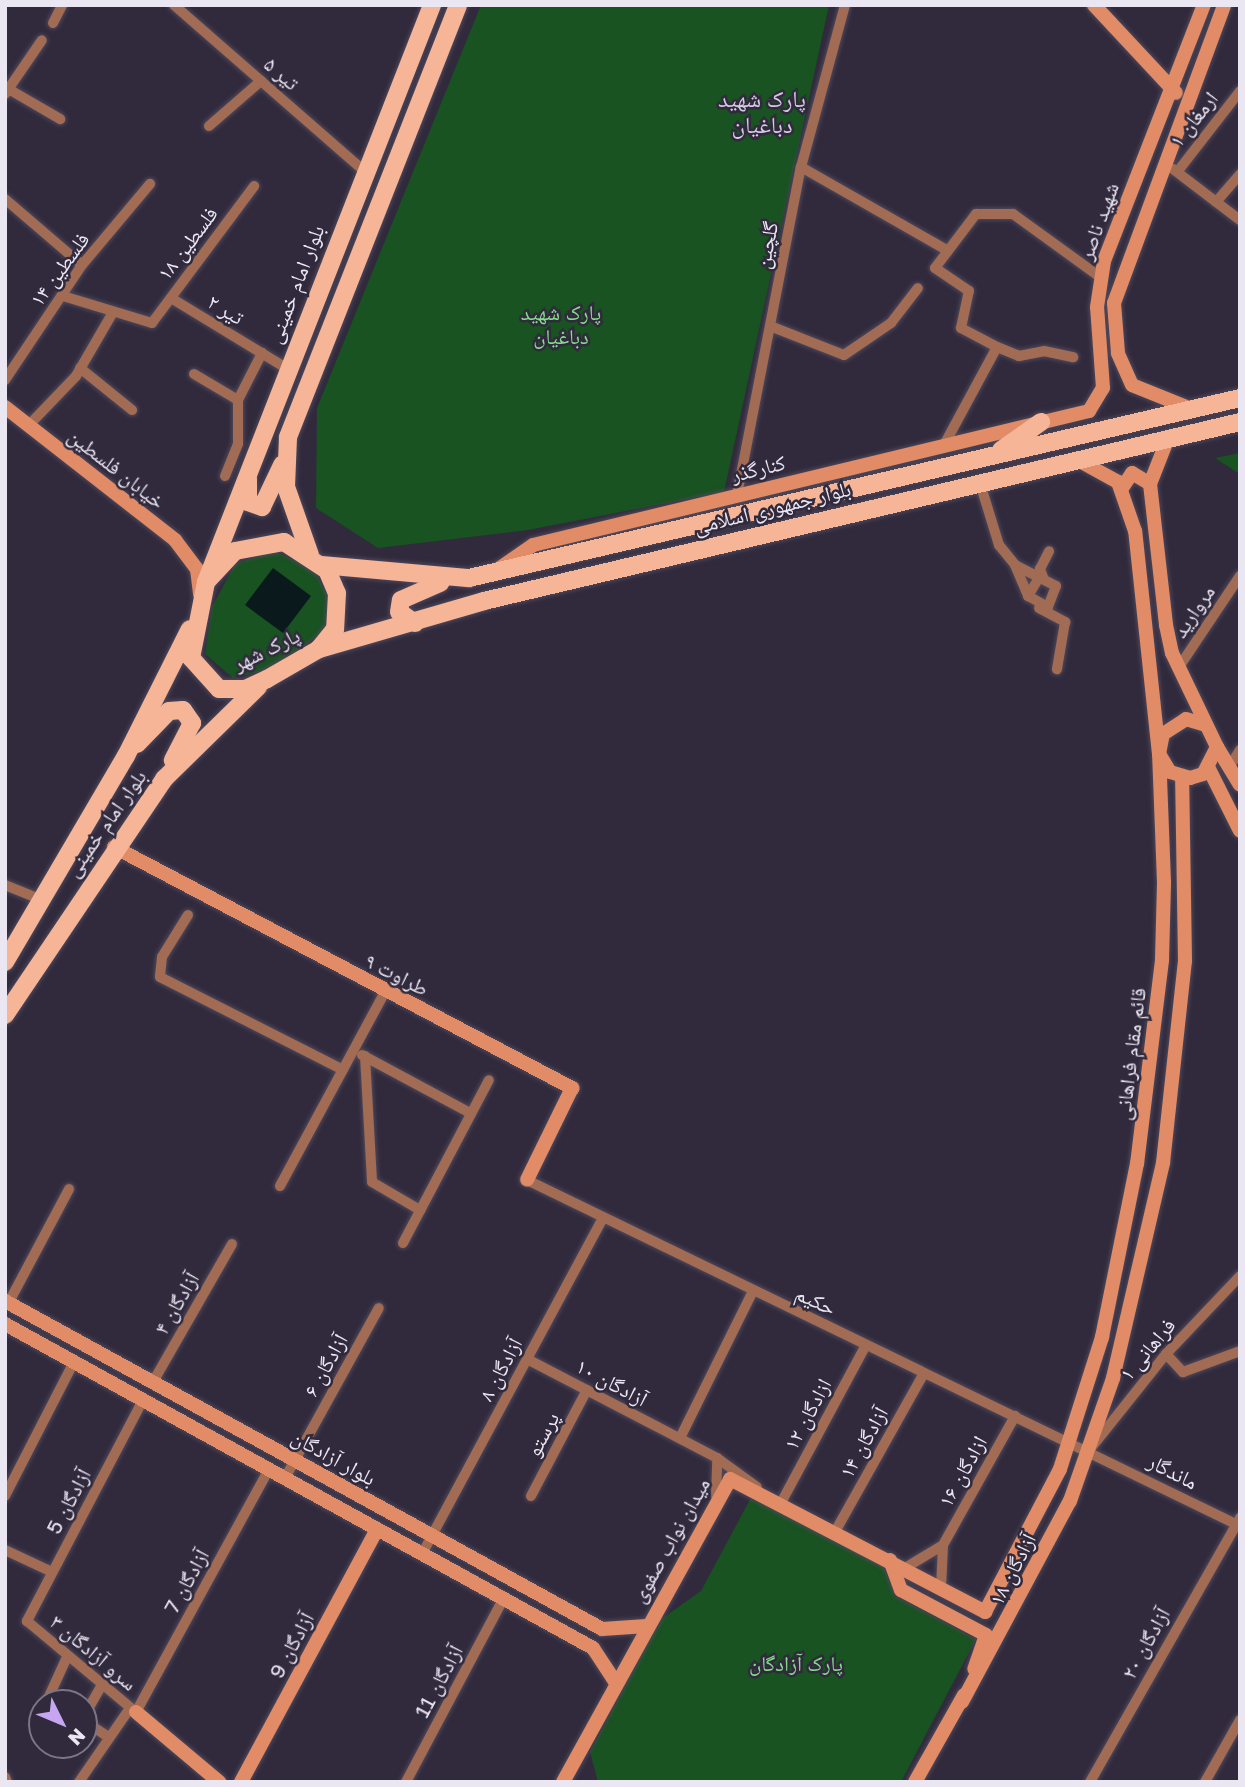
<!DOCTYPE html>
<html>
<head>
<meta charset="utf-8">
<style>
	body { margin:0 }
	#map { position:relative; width:1245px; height:1787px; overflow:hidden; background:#312a3d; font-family:"Golos Text","Noto Naskh Arabic",sans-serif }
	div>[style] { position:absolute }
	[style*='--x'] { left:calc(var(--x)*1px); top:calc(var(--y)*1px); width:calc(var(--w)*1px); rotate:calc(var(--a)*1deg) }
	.green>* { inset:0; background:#185321 }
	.water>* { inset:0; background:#0a1a1c }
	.roads { filter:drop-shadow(0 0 2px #4f485a) drop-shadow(0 0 2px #4f485a) }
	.street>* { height:10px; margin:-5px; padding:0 5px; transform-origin:5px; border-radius:5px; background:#a16b54 }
	.secondary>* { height:14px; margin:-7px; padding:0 7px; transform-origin:7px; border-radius:7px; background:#e18c66 }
	.primary>* { height:18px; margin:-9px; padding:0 9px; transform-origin:9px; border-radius:9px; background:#f7b598 }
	span { translate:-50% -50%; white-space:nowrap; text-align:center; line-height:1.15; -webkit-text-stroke:5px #312a3d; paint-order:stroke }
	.street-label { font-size:21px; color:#eae6f2 }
	.park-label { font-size:21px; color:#85dd8c }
	.neighbourhood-label { font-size:23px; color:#d4cbe4 }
	.frame { position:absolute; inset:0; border:7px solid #eae6f2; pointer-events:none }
	.north { position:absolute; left:28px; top:1689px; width:70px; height:70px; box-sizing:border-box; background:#312a3d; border:2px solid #7b7585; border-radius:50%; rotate:133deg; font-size:19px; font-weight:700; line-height:28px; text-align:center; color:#eae6f2 }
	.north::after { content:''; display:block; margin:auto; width:24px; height:32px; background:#c6a6f0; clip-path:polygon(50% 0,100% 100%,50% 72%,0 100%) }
</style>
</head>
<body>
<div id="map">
	<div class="green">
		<i style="clip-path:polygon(481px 5px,829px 5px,724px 492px,528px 530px,378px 548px,316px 508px,317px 408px)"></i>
		<i style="clip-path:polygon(1240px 453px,1238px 473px,1215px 458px)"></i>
		<i style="clip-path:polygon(273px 551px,313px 568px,327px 594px,329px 616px,322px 633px,270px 669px,233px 678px,205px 654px,212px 607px,235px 564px)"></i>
		<i style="clip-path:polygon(753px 1494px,883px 1564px,895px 1596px,976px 1639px,901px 1782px,598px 1782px,590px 1752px,660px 1620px,701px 1591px)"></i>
	</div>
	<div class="water">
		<i style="clip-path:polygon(273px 568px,311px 596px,283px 633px,245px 605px)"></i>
	</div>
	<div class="roads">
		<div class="street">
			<i style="--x:174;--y:5;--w:252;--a:41.1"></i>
			<i style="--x:53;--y:23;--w:20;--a:-63"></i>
			<i style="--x:5;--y:87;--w:64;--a:30.2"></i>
			<i style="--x:5;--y:94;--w:65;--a:-55.6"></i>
			<i style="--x:209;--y:126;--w:69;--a:-40.9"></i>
			<i style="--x:801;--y:167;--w:169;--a:29.7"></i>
			<i style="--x:1173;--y:169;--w:84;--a:37.3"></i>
			<i style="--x:1178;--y:171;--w:101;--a:-52.2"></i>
			<i style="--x:5;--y:199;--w:101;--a:40.6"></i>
			<i style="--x:1216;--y:202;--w:37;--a:-49"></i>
			<i style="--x:63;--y:296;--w:93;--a:16.9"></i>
			<i style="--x:152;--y:323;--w:171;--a:-53.3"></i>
			<i style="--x:171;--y:298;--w:135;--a:31.3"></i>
			<i style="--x:770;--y:326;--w:79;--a:21.4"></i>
			<i style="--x:844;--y:355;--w:57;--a:-34.2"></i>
			<i style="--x:891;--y:323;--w:44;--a:-52.4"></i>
			<i style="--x:997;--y:347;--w:24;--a:22"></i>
			<i style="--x:1019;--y:356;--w:25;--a:-11"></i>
			<i style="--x:1044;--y:351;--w:30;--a:12"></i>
			<i style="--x:80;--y:368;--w:67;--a:38.9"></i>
			<i style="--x:194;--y:374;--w:51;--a:30.6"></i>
			<i style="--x:5;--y:380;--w:138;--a:-56.2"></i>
			<i style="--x:82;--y:265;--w:106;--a:-50"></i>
			<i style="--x:29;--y:425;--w:68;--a:-46.2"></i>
			<i style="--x:76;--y:376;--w:72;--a:-59.9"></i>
			<i style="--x:944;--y:445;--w:111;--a:-61.6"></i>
			<i style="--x:997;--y:347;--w:41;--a:-152.2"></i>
			<i style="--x:961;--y:328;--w:38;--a:-78"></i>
			<i style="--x:969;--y:291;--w:41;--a:-145.9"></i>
			<i style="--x:935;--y:268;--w:68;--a:-52.8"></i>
			<i style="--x:976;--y:214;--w:37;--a:0"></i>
			<i style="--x:1013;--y:214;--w:107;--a:35.9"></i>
			<i style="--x:225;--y:476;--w:35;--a:-68"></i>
			<i style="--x:238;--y:444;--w:44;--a:-90"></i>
			<i style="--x:238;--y:400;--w:53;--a:-62.9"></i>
			<i style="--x:979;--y:480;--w:68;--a:72.9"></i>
			<i style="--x:999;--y:545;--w:26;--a:51"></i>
			<i style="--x:1015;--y:565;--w:46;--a:27.1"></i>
			<i style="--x:1056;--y:586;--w:22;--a:111"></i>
			<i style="--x:1048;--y:607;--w:23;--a:-151"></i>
			<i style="--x:1028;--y:596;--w:21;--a:-59"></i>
			<i style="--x:737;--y:495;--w:334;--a:-79"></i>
			<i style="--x:801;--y:167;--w:168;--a:-74.8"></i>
			<i style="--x:1015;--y:565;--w:34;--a:67"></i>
			<i style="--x:1043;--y:577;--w:9;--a:-111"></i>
			<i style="--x:1040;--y:569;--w:20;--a:-63"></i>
			<i style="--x:1039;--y:608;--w:30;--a:28"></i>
			<i style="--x:1065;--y:622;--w:48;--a:99.7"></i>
			<i style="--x:1179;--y:667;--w:110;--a:-56.2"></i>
			<i style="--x:1230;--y:766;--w:19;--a:-58"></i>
			<i style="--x:5;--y:885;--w:40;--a:22"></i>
			<i style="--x:188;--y:915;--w:49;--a:121.8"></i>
			<i style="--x:162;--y:957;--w:20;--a:96"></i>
			<i style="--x:160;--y:977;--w:205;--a:26.9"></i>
			<i style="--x:362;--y:1055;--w:123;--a:28.2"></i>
			<i style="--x:365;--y:1056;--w:126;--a:86.8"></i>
			<i style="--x:372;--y:1182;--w:56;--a:30.3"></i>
			<i style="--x:527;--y:1180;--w:793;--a:25.89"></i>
			<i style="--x:280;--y:1186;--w:221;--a:-61.6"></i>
			<i style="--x:403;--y:1243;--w:184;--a:-62.2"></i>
			<i style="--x:9;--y:1302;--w:128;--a:-62"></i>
			<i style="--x:1166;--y:1354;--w:25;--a:47"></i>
			<i style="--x:1183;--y:1372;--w:61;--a:-20.2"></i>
			<i style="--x:527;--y:1359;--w:214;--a:27.5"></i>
			<i style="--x:717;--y:1458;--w:49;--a:35.9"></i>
			<i style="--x:153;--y:1382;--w:159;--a:-60.2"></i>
			<i style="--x:143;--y:1400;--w:250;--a:117.7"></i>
			<i style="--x:27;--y:1621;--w:142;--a:39.9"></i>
			<i style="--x:136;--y:1712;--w:277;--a:-61.3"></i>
			<i style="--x:680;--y:1438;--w:164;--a:-63.6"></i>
			<i style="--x:1091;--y:1448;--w:120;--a:-51.4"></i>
			<i style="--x:1166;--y:1354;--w:108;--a:-46.5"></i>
			<i style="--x:285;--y:1478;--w:194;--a:-61.1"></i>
			<i style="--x:5;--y:1496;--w:151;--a:-62.8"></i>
			<i style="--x:531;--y:1496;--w:120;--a:-62.2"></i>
			<i style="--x:716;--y:1496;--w:38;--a:-88"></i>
			<i style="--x:782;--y:1501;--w:177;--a:-61.7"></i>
			<i style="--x:836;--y:1530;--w:180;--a:-60.7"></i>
			<i style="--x:5;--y:1550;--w:52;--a:25.1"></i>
			<i style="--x:422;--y:1554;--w:379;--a:-61.7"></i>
			<i style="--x:905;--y:1568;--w:44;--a:-31.2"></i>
			<i style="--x:941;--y:1588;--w:43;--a:-87.3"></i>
			<i style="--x:943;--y:1545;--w:148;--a:-60.8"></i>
			<i style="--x:46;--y:1703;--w:51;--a:-65.5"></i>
			<i style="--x:84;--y:1716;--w:34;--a:-60"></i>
			<i style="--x:84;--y:1721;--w:27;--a:33"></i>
			<i style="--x:36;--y:1724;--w:14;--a:-65"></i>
			<i style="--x:5;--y:1777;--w:5;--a:68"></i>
			<i style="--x:79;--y:1782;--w:90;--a:-55.4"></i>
			<i style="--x:406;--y:1782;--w:208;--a:-62"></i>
			<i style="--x:1090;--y:1782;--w:304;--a:-60.4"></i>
			<i style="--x:1205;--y:1782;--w:71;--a:-60.6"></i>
		</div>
		<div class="secondary">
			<i style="--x:1094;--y:5;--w:120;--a:47"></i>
			<i style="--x:5;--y:407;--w:216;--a:38"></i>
			<i style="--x:175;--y:540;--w:36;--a:53"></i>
			<i style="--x:197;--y:569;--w:26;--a:83"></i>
			<i style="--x:1189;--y:408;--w:61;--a:-158"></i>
			<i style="--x:1132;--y:385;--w:35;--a:-114"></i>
			<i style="--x:1118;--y:353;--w:50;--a:-94.6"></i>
			<i style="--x:1114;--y:303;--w:318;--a:-69.7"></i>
			<i style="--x:1168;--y:438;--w:49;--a:111.4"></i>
			<i style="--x:1150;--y:484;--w:142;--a:83.5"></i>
			<i style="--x:1166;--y:625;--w:29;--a:78"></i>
			<i style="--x:1172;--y:653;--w:104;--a:64.4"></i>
			<i style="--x:1217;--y:747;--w:30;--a:117"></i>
			<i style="--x:1203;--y:774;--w:14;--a:163"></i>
			<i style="--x:1190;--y:778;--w:21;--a:-163"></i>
			<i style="--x:1170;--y:772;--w:21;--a:-121"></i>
			<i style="--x:1159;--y:754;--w:20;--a:-79"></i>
			<i style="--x:1163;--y:734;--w:27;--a:-33"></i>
			<i style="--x:1186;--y:719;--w:21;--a:17"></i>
			<i style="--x:1122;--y:488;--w:18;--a:-56"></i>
			<i style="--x:1132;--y:473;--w:21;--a:31"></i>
			<i style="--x:497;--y:570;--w:44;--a:-34.8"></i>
			<i style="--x:533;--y:545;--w:572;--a:-13.55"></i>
			<i style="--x:1089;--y:411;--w:27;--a:-59"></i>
			<i style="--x:1103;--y:388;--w:81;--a:-94.2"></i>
			<i style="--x:1097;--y:307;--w:47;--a:-81.3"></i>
			<i style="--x:1104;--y:261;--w:275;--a:-68.7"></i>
			<i style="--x:1217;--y:747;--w:44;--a:58.8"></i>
			<i style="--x:1209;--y:769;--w:69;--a:63.4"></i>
			<i style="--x:114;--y:847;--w:518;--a:27.75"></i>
			<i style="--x:572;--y:1088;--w:102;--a:116.1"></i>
			<i style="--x:5;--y:1301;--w:681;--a:28.78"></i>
			<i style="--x:602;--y:1629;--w:45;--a:-3.8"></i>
			<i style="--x:5;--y:1324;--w:671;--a:28.86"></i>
			<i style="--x:593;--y:1648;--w:42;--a:56.7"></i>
			<i style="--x:890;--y:1560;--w:32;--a:70"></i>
			<i style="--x:901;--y:1590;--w:96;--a:27.9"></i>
			<i style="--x:986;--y:1635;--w:36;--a:109"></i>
			<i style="--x:962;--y:1702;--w:228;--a:-61.8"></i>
			<i style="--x:1070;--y:1501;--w:130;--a:-70.7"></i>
			<i style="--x:1113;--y:1378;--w:221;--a:-76.9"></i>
			<i style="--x:1163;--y:1163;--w:203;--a:-83.8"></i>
			<i style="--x:1185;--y:961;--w:183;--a:-90.9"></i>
			<i style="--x:136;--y:1712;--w:109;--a:40.1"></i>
			<i style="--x:241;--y:1782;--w:287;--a:-61.7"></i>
			<i style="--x:563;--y:1782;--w:346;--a:-61.1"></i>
			<i style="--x:730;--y:1479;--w:288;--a:27.5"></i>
			<i style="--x:985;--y:1612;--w:161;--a:-62.3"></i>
			<i style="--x:1060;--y:1469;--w:139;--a:-72.3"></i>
			<i style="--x:1102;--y:1337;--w:177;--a:-78.6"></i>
			<i style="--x:1137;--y:1164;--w:206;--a:-83"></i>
			<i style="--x:1162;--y:960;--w:78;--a:-88.5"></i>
			<i style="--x:1164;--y:882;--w:128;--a:-92.2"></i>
			<i style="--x:1159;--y:754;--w:224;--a:-96.1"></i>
			<i style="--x:1135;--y:531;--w:52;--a:-109.1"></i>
			<i style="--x:1118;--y:482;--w:46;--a:-151.2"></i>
			<i style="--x:915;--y:1782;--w:100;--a:-60.6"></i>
		</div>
		<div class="primary">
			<i style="--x:1001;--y:450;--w:49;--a:-35"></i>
			<i style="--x:248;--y:479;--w:23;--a:90"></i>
			<i style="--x:248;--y:502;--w:15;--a:20"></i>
			<i style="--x:262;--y:507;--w:47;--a:-64.5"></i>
			<i style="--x:284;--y:542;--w:51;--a:33.1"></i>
			<i style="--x:327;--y:570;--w:25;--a:67"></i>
			<i style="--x:337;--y:593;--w:36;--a:93"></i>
			<i style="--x:335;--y:629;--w:26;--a:129"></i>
			<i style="--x:319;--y:649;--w:60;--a:150"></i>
			<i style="--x:267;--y:679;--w:23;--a:155"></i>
			<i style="--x:246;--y:689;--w:27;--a:180"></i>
			<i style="--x:219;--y:689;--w:42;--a:-132.1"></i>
			<i style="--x:191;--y:658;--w:77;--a:-78.8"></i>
			<i style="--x:206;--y:582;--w:42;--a:-46.9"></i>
			<i style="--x:235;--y:551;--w:50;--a:-10.4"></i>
			<i style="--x:310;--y:555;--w:72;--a:-109.4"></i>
			<i style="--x:286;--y:487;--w:50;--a:-87.7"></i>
			<i style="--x:288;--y:437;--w:464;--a:-68.5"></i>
			<i style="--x:322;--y:565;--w:148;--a:5.1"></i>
			<i style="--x:469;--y:578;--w:792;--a:-13.14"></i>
			<i style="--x:206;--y:582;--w:620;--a:-68.61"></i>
			<i style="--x:415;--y:623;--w:19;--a:-145"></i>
			<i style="--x:399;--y:612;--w:12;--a:-81"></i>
			<i style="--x:401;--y:600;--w:43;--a:-23.6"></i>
			<i style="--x:319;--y:649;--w:172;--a:-16.2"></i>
			<i style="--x:484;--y:601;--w:777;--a:-13.32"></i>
			<i style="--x:137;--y:744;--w:46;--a:-45.9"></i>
			<i style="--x:169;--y:711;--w:14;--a:-4"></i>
			<i style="--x:183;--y:710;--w:16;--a:55"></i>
			<i style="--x:192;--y:723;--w:42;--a:117.2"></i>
			<i style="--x:5;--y:962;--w:239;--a:-59.6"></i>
			<i style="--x:126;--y:756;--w:142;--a:-63.3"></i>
			<i style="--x:5;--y:1015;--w:285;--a:-56"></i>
			<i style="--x:164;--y:779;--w:132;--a:-44.4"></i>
		</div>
	</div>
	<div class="street-label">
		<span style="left:282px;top:73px;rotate:41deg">تیر ۵</span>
		<span style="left:1193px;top:119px;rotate:-52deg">ارمغان ۱</span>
		<span style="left:1098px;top:221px;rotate:-70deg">شهید ناصر</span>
		<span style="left:187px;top:243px;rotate:-53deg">فلسطین ۱۸</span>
		<span style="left:766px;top:245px;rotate:-79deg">گلچین</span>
		<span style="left:59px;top:269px;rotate:-54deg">فلسطین ۱۴</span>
		<span style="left:295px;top:284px;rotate:-69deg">بلوار امام خمینی</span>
		<span style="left:226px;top:309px;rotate:31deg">تیر ۲</span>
		<span style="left:117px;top:468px;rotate:38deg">خیابان فلسطین</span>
		<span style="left:758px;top:468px;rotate:-14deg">کنارگذر</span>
		<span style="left:772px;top:507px;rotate:-14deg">بلوار جمهوری اسلامی</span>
		<span style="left:1193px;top:611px;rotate:-56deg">مروارید</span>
		<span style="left:266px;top:649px;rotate:-26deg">پارک شهر</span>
		<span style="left:105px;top:823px;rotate:-55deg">بلوار امام خمینی</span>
		<span style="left:397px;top:974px;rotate:27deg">طراوت ۹</span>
		<span style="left:1130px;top:1054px;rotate:-83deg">قائم مقام فراهانی</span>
		<span style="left:816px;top:1300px;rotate:25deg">حکیم</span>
		<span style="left:176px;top:1303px;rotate:-60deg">آزادگان ۴</span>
		<span style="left:1147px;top:1349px;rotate:-50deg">فراهانی ۱</span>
		<span style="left:325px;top:1365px;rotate:-61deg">آزادگان ۶</span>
		<span style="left:500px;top:1369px;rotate:-62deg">آزادگان ۸</span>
		<span style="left:612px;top:1382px;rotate:28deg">آزادگان ۱۰</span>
		<span style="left:807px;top:1414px;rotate:-62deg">ازادگان ۱۲</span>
		<span style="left:542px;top:1434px;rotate:-62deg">پرستو</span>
		<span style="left:863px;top:1442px;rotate:-61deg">آزادگان ۱۴</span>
		<span style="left:334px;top:1457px;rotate:29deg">بلوار آزادگان</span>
		<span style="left:962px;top:1471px;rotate:-61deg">ازادگان ۱۶</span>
		<span style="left:1173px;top:1471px;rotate:27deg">ماندگار</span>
		<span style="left:68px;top:1501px;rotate:-62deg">آزادگان 5</span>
		<span style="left:670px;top:1540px;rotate:-61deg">میدان نواب صفوی</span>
		<span style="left:1012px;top:1569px;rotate:-63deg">آزادگان ۱۸</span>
		<span style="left:186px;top:1581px;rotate:-61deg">آزادگان 7</span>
		<span style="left:1145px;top:1643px;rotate:-61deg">آزادگان ۲۰</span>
		<span style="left:291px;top:1645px;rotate:-62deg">آزادگان 9</span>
		<span style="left:94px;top:1652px;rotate:40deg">سرو آزادگان ۳</span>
		<span style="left:438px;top:1681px;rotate:-62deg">آزادگان 11</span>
	</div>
	<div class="park-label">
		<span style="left:561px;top:324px">پارک شهید<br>دباغیان</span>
		<span style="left:796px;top:1663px">پارک آزادگان</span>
	</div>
	<div class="neighbourhood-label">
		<span style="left:762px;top:111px">پارک شهید<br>دباغیان</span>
	</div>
	<div class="frame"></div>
	<div class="north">N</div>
</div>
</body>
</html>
